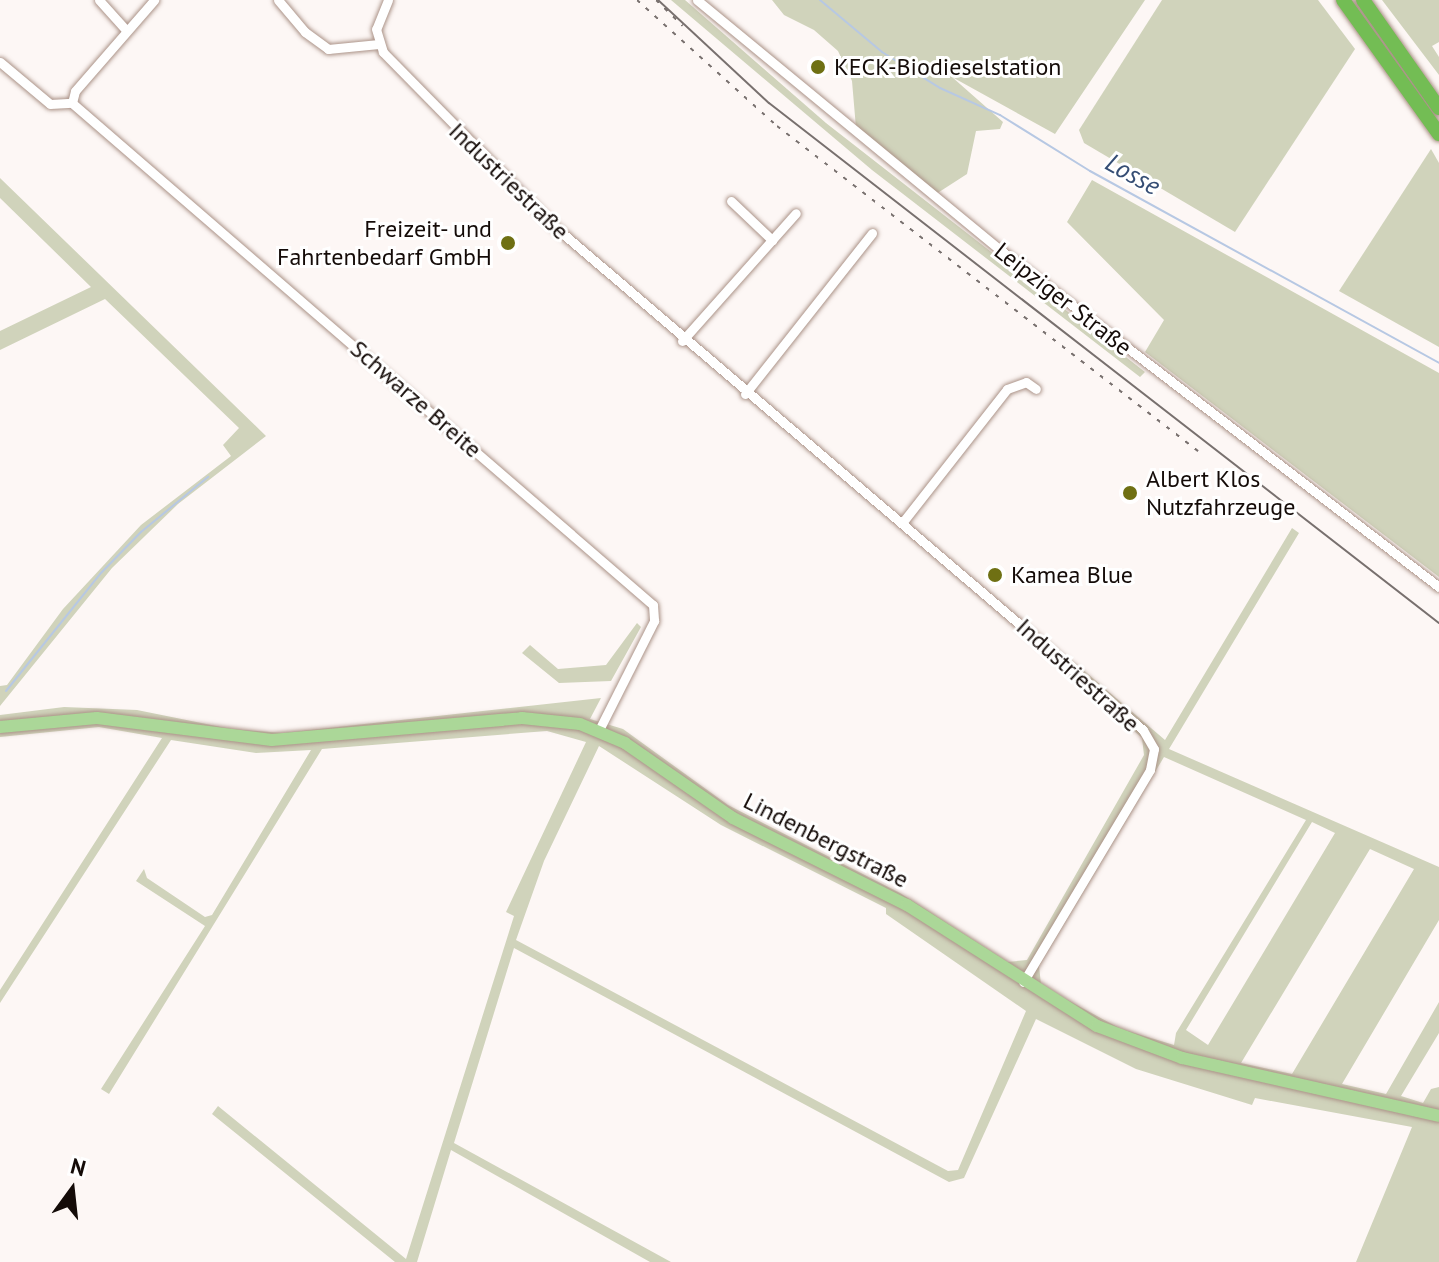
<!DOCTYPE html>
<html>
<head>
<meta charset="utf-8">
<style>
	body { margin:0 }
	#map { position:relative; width:1439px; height:1262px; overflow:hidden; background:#fdf7f5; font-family:"PT Sans",sans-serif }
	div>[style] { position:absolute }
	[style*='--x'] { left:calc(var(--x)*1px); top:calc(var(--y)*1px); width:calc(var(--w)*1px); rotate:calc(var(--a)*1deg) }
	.green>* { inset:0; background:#d0d3bb }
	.stream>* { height:2px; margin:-1px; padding:0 1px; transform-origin:1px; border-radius:1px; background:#b7c8e3 }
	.roads { filter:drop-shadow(0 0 2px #ab9388) drop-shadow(0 0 2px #ab9388) }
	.minor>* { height:9px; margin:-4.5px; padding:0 4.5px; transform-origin:4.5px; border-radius:4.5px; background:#fff }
	.major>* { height:12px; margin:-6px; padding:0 6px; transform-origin:6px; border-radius:6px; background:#abd798 }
	.highway>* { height:14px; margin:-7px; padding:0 7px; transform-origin:7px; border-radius:7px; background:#73bd54 }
	.tram>* { height:2px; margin:-1px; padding:0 1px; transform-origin:1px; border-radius:1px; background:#78706e }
	.rail>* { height:2px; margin-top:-1px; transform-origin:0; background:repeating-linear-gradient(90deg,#78706e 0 4px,transparent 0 12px) }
	.dots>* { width:22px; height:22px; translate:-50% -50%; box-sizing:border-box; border:4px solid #fff; border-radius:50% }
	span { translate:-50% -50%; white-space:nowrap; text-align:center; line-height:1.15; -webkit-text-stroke:6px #fff; paint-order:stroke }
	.poi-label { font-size:24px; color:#140b08 }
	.left { translate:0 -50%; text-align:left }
	.right { translate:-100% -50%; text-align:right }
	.street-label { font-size:24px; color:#140b08 }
	.water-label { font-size:26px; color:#354d74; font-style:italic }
	.north { position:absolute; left:32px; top:1150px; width:80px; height:80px; -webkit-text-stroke:6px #fff; paint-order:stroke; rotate:15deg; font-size:22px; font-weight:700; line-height:32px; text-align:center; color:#140b08 }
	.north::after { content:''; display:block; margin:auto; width:28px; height:36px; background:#140b08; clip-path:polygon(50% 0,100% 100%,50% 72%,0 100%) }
</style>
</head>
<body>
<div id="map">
	<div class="green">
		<i style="clip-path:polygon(671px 0,685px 0,826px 123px,1145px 372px,1140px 377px,872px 170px)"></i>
		<i style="clip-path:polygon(772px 0,1145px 0,1055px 134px,952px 77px,1003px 122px,1000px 129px,976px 131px,967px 174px,936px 194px,856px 128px,852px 81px,838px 51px,814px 30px,784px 15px)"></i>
		<i style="clip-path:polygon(1162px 0,1318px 0,1355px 49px,1235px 232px,1084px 143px,1079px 130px)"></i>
		<i style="clip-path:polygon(1382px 0,1439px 0,1439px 42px,1432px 46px,1439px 57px,1439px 75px)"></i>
		<i style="clip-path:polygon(1431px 149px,1439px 163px,1439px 347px,1339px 291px)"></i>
		<i style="clip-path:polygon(0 178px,266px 436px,178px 504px,112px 568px,0 706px,0 686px,7px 685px,63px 609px,141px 525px,231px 456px,223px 445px,239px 428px,105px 299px,0 350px,0 331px,91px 287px,0 198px)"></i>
		<i style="clip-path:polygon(1092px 180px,1439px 373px,1439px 577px,1145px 352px,1164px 320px,1067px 222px)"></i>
		<i style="clip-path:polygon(evenodd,1292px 528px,1299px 533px,1169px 749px,1439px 867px,1439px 920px,1342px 1084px,1386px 1094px,1439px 1002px,1439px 1033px,1401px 1096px,1423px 1103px,1431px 1089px,1439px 1087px,1439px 1262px,1356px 1262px,1412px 1127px,1255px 1098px,1252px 1105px,1136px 1069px,1036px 1019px,964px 1178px,949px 1182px,514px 948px,454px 1143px,671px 1262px,650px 1262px,451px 1150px,417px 1262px,395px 1262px,212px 1114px,218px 1106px,406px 1259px,514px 916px,506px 912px,586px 742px,547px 731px,322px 749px,109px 1094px,101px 1089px,205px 926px,136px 881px,144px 869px,147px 878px,205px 917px,212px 915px,311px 750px,256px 753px,171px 740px,0 1003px,0 990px,162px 738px,99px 727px,0 737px,0 715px,64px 707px,137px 710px,231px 729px,283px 733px,601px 698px,590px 719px,623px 729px,728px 805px,900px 893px,1007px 962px,1027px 960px,1144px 755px,1142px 738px,1062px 666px,1068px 657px,1165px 740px,1292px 528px,599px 746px,721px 825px,886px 908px,886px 914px,1026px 1011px,958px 1170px,948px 1171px,516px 940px,544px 861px,599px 746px,1292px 528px,1164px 757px,1306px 820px,1176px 1033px,1174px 1045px,1121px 1029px,1060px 996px,1041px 984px,1039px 966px,1164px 757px,1292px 528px,1312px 822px,1335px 833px,1208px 1045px,1186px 1030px,1312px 822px,1292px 528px,1370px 849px,1414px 869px,1292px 1074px,1241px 1063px,1370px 849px)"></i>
		<i style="clip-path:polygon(637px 623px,641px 627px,611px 681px,559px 683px,522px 653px,530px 645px,558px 669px,606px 665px)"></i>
	</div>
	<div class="stream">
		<i style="--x:820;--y:0;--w:81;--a:40"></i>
		<i style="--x:882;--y:52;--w:68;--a:31.8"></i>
		<i style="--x:940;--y:88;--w:66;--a:24.2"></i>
		<i style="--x:1000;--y:115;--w:106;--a:31.9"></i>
		<i style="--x:1090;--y:171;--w:398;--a:28.8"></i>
		<i style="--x:6;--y:691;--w:150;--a:-51.2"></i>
		<i style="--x:100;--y:574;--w:59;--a:-45.7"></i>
		<i style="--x:141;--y:532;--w:87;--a:-39.4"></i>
	</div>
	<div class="roads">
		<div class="minor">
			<i style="--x:99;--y:0;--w:40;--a:48"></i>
			<i style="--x:278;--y:0;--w:42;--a:49.8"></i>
			<i style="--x:305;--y:32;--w:29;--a:36"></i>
			<i style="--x:328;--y:49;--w:51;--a:-5.6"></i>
			<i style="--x:388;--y:0;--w:31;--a:112"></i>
			<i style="--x:376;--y:29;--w:24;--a:73"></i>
			<i style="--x:383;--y:52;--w:244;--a:45.5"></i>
			<i style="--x:554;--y:226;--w:775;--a:40.55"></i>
			<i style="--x:1143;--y:730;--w:22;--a:60"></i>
			<i style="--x:1154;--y:749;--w:21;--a:101"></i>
			<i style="--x:1150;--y:770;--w:247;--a:120.9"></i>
			<i style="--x:697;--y:0;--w:391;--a:39.5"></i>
			<i style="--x:999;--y:249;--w:555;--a:37.53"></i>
			<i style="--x:0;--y:62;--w:65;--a:40"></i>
			<i style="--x:50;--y:104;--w:22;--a:-3"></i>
			<i style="--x:72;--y:103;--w:12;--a:-76"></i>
			<i style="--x:75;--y:91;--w:121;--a:-49"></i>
			<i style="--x:72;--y:103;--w:768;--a:40.83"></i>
			<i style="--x:653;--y:605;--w:16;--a:86"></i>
			<i style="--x:654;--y:621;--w:122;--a:116.8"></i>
			<i style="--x:731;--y:201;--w:57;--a:43.6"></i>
			<i style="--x:682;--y:341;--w:171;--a:-48.3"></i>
			<i style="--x:745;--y:394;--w:205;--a:-51.7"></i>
			<i style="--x:902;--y:523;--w:170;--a:-51.9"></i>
			<i style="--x:1007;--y:389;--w:20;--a:-20"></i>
			<i style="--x:1026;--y:382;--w:12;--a:35"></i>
		</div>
		<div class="major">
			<i style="--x:0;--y:727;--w:97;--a:-5.3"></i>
			<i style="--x:97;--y:718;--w:176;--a:7.2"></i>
			<i style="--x:272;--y:740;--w:251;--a:-5"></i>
			<i style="--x:522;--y:718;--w:58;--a:5.9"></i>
			<i style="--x:580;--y:724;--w:49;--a:22.9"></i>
			<i style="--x:625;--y:743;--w:131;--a:34.8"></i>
			<i style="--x:733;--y:818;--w:195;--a:26.6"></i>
			<i style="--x:907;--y:905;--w:225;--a:32.5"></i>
			<i style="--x:1097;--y:1026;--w:91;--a:20.6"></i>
			<i style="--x:1182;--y:1058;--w:263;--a:12.7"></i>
		</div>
		<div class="highway">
			<i style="--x:1343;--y:0;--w:165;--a:54.4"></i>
			<i style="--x:1363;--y:0;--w:132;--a:54.9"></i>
		</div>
	</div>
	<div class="tram">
		<i style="--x:658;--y:0;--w:151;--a:42.9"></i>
		<i style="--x:769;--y:103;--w:848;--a:37.82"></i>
	</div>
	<div class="rail">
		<i style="--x:637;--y:0;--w:188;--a:42"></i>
		<i style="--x:777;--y:126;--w:532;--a:37.67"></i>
		<i style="--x:656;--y:0;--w:37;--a:44"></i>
	</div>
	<div class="dots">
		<i style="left:818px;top:67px;background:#6f7013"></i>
		<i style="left:508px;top:243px;background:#6f7013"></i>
		<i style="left:1130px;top:493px;background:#6f7013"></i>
		<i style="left:995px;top:575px;background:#6f7013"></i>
	</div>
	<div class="poi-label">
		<span class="left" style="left:834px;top:67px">KECK-Biodieselstation</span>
		<span class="right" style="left:492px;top:243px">Freizeit- und<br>Fahrtenbedarf GmbH</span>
		<span class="left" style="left:1146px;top:493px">Albert Klos<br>Nutzfahrzeuge</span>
		<span class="left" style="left:1011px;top:575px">Kamea Blue</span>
	</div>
	<div class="street-label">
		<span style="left:509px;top:181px;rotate:44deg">Industriestraße</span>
		<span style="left:1063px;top:299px;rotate:38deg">Leipziger Straße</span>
		<span style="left:416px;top:399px;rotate:41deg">Schwarze Breite</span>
		<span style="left:1078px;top:675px;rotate:42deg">Industriestraße</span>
		<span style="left:826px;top:840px;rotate:27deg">Lindenbergstraße</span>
	</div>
	<div class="water-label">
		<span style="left:1133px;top:174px;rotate:29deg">Losse</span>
	</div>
	<div class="north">N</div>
</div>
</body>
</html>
